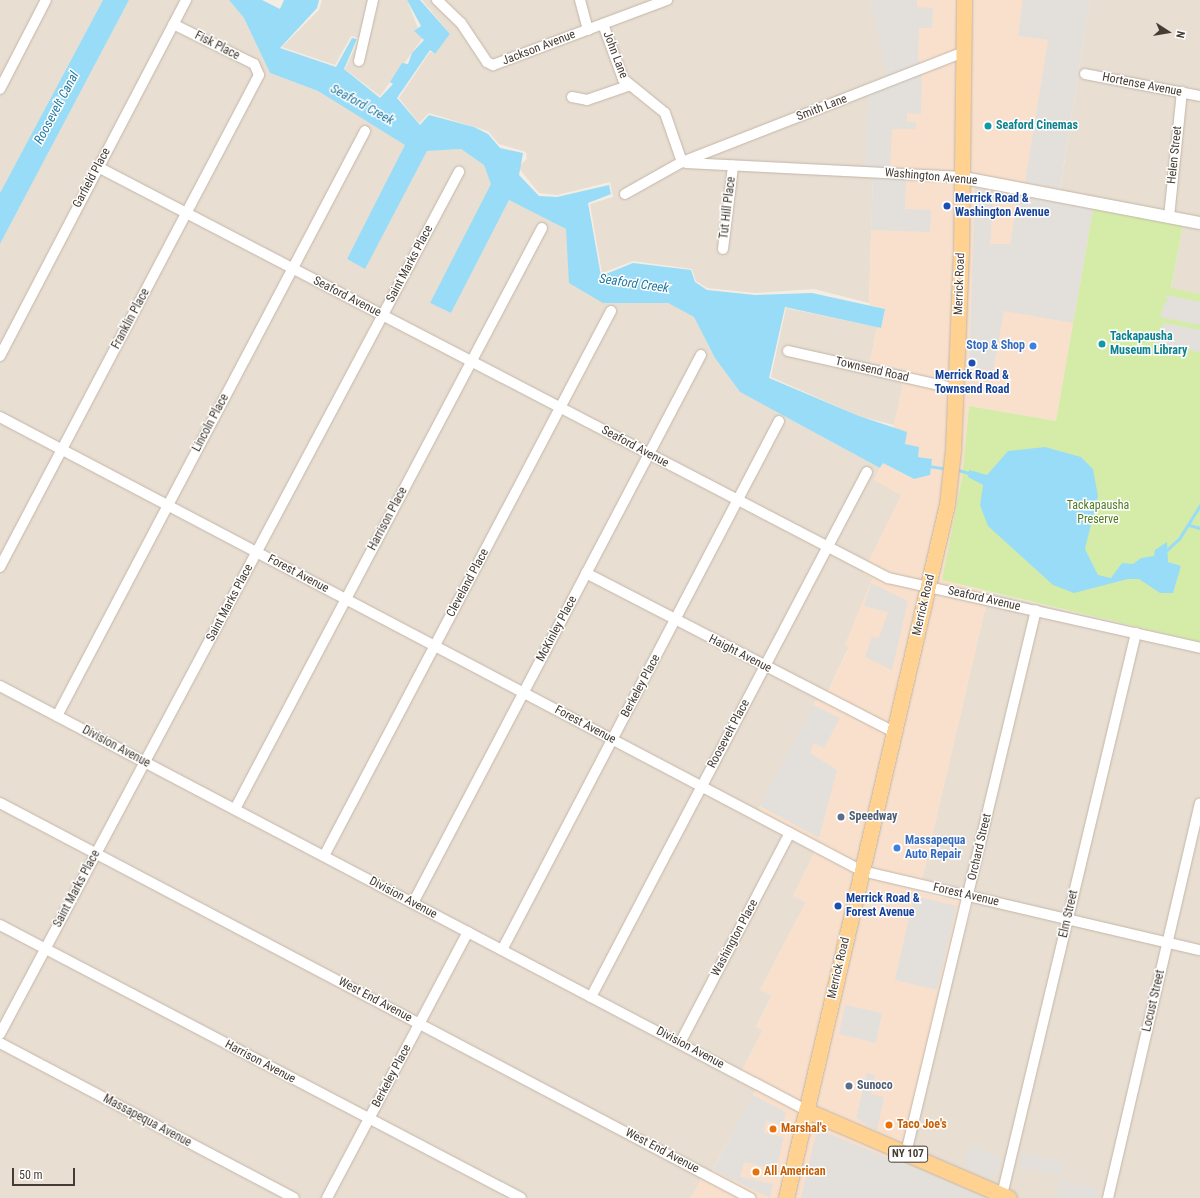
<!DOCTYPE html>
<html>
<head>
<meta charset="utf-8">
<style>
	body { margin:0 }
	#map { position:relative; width:1200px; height:1198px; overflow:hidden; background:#f3ede3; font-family:"Roboto Condensed",sans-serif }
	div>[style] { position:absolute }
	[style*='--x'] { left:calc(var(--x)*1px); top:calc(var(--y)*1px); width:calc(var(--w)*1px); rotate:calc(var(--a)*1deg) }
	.residential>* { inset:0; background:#e8ded1 }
	.commercial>* { inset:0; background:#f8e0cc }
	.green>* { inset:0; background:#d5eca8 }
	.parking>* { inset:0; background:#e3e0dc }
	.water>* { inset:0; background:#99dcf7 }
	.stream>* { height:2.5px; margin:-1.25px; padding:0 1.25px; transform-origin:1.25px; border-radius:1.25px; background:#99dcf7 }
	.roads { filter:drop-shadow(0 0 1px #c3b6a8) drop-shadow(0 0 1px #c3b6a8) }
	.minor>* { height:10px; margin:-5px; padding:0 5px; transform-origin:5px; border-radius:5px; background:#fff }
	.tertiary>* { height:12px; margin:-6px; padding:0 6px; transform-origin:6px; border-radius:6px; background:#fff }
	.primary>* { height:15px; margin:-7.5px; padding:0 7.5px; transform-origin:7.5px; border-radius:7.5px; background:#ffd291 }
	.dots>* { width:11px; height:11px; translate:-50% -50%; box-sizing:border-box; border:2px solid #fff; border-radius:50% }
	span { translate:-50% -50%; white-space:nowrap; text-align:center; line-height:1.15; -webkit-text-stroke:3px #fff; paint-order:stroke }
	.shield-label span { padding:1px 3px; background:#fff; border:1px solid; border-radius:3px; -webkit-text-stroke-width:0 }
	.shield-label { font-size:11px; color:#463c33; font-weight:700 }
	.street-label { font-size:12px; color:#463c33 }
	.culture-label { font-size:12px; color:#0d838f; font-weight:700 }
	.left { translate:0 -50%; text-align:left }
	.transit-label { font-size:12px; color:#164399; font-weight:700 }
	.shop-label { font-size:12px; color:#366cbe; font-weight:700 }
	.right { translate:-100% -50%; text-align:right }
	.park-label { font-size:12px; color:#4f7c21 }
	.service-label { font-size:12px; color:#4e5e75; font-weight:700 }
	.food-label { font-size:12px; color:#c56008; font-weight:700 }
	.water-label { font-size:13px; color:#207aa2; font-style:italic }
	.north { position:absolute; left:1148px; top:12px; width:40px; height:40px; -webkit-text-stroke:3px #fff; paint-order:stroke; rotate:102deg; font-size:11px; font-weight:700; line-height:16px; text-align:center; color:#463c33 }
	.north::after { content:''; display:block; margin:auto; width:14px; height:18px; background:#463c33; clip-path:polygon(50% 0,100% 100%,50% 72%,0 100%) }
	.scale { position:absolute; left:12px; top:1168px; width:63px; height:18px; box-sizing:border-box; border:2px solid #463c33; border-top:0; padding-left:5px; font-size:12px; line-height:14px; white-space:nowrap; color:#463c33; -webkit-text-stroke:3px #fff; paint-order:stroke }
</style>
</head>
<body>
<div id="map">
	<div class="residential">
		<i style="clip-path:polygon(0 0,103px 0,0 193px)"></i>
		<i style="clip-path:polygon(129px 0,229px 0,244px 18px,270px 73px,318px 91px,406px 145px,347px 259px,365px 268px,427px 151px,461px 149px,484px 165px,492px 184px,430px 303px,451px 313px,509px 200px,566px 229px,619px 303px,668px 303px,694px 317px,715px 358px,740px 392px,880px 468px,874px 480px,902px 494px,864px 573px,873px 578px,845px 645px,849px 647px,822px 703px,816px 700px,758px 810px,819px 843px,793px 896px,806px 902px,760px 990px,772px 995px,756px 1027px,763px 1030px,737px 1080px,756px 1090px,706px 1182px,701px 1179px,691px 1198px,0 1198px,0 244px)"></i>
		<i style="clip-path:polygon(322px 0,407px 0,422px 39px,380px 96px,345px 69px,359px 38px,351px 36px,335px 65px,282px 47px,319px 10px)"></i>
		<i style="clip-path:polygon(422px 0,870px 0,890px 84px,873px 171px,869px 303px,814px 289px,755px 293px,707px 288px,696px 281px,692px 269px,633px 261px,602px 273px,590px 204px,613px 197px,610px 182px,557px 195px,539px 193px,518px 167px,527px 159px,526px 152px,499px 144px,488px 131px,429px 113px,419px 123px,399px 98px,430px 52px,435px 54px,450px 34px)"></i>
		<i style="clip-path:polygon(1090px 0,1200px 0,1200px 294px,1171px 289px,1183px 224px,1058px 203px)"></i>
		<i style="clip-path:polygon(786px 308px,877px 327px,870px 362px,906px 370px,894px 425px,859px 416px,771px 377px)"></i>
		<i style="clip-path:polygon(989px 592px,1200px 642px,1200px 1198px,983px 1198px,901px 1163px,976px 891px,922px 879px)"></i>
	</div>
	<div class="commercial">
		<i style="clip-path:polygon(870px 0,1090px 0,1058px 202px,1093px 209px,1056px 421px,969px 406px,962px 478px,942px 580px,989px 592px,919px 892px,961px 902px,901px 1163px,983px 1198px,691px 1198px,701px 1179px,706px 1182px,756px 1090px,737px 1080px,763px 1030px,756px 1027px,772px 995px,760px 990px,806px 902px,793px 896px,819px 843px,758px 810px,816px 700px,822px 703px,849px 648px,845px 645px,872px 579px,863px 573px,901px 495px,874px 480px,883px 463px,914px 479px,930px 475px,931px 459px,918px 457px,893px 429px,906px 370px,870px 362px,877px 327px,881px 328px,885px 309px,869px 305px,873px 177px,890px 84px)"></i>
	</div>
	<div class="green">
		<i style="clip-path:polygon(1093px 209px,1183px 224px,1171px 288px,1200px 294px,1200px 642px,942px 580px,962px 478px,969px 406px,1056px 421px)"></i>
	</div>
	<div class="parking">
		<i style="clip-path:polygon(870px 0,917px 0,917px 7px,933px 8px,932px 28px,919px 28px,918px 58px,922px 66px,888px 79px)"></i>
		<i style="clip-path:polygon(1023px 0,1090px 0,1060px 188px,1025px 183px,1048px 40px,1018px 36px)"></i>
		<i style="clip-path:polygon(922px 72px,921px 114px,907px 113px,907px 122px,916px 122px,916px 129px,892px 129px,890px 172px,865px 171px,868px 93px)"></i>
		<i style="clip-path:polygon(873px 177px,906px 178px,905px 209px,931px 210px,930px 232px,871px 230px)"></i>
		<i style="clip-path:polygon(evenodd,975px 188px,1093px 209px,1073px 323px,1004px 311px,993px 371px,969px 367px,975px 188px,993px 203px,1017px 204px,1010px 244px,990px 244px,993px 203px)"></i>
		<i style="clip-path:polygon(1166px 295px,1200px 302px,1200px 325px,1160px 317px,1165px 302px,1168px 302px)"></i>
		<i style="clip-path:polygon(1165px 323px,1200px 330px,1200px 352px,1156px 344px,1159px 330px)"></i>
		<i style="clip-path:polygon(871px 583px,908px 601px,892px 670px,865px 657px,872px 636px,879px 638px,888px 612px,864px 606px)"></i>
		<i style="clip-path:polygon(813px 705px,840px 718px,824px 748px,814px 743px,810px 753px,837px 770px,819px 838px,760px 806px)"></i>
		<i style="clip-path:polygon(914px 896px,957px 906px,937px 990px,895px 980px)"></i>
		<i style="clip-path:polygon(845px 1005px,882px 1013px,876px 1043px,839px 1034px)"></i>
		<i style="clip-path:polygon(867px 1073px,875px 1075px,871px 1094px,884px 1097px,877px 1131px,856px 1118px)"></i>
		<i style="clip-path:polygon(753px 1095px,786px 1112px,783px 1125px,766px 1121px,764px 1133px,784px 1137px,776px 1169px,744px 1162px,740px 1177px,773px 1184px,770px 1198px,713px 1170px)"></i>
		<i style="clip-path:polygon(817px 1129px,901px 1163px,983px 1198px,801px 1198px)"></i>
		<i style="clip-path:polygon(971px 1145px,1002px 1159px,993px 1179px,963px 1165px)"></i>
		<i style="clip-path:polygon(1022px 1153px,1064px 1162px,1061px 1176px,1018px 1166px)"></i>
		<i style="clip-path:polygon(1060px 1179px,1100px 1189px,1097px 1198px,1055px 1198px)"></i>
	</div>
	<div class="water">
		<i style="clip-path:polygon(103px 0,129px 0,0 244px,0 193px)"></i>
		<i style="clip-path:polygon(229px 0,262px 0,280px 9px,284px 0,319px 0,317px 8px,280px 48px,336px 67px,352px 38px,357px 39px,344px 69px,380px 98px,393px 84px,390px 82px,402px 63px,408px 64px,412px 53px,424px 40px,414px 31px,421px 26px,407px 0,420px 0,450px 34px,435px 54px,430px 50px,397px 98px,420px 125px,429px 115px,474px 127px,488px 134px,500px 148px,523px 153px,519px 175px,539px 196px,557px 197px,609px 185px,611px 194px,588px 203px,601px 276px,633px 263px,691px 270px,695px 282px,707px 290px,755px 295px,812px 293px,885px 309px,881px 328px,785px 307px,769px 378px,859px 416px,907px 432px,905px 444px,919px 447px,918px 457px,932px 459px,930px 475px,914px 479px,883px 463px,880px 468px,740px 392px,715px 358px,694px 317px,668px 303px,603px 303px,569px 283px,566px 229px,509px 200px,451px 313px,430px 303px,491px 184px,484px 165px,461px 149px,427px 151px,365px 269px,347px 259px,405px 145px,318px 91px,270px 73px,244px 18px)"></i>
		<i style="clip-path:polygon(1045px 447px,1081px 457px,1093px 469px,1098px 496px,1085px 549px,1098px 575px,1111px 578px,1122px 563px,1133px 564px,1141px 558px,1154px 556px,1155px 550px,1167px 542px,1168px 562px,1181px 566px,1173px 593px,1160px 593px,1139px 579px,1128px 579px,1074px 593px,1053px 585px,988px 526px,980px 505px,983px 485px,968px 477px,969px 470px,987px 475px,1008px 451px)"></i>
	</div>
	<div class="stream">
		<i style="--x:929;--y:466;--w:13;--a:9"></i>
		<i style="--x:959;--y:470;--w:13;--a:18"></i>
		<i style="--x:1189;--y:525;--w:11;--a:15"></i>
		<i style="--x:1167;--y:550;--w:16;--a:-43"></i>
		<i style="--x:1179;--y:539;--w:40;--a:-58"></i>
	</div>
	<div class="roads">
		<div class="minor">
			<i style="--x:437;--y:0;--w:33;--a:44"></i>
			<i style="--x:461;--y:23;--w:47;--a:56.3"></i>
			<i style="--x:487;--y:62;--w:7;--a:27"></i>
			<i style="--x:493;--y:65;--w:186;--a:-20.5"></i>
			<i style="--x:580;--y:0;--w:31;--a:75"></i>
			<i style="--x:603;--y:24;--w:59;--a:70"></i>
			<i style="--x:623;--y:79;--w:54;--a:39"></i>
			<i style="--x:665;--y:113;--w:52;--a:70.9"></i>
			<i style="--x:359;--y:61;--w:63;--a:-77.1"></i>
			<i style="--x:1085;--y:74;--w:117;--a:10.8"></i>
			<i style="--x:0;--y:89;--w:100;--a:-62.7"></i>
			<i style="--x:572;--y:97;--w:15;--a:11"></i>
			<i style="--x:587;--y:100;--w:43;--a:-18.9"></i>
			<i style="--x:686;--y:163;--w:273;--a:2.9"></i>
			<i style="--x:98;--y:167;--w:891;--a:27.49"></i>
			<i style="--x:888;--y:578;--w:320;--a:12.6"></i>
			<i style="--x:625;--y:194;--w:65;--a:-29.3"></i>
			<i style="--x:682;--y:162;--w:300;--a:-21.3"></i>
			<i style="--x:1169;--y:217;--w:126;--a:-84.1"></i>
			<i style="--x:723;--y:249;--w:84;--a:-83.1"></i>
			<i style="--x:788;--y:351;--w:172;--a:12.7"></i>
			<i style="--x:0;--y:356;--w:402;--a:-62.4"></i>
			<i style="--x:0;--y:417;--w:974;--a:27.77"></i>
			<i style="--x:862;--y:871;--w:347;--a:13.2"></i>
			<i style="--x:0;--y:567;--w:556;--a:-62.24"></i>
			<i style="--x:259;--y:75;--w:12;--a:-114"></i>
			<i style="--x:254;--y:64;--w:90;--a:-153.7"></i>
			<i style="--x:586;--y:573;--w:347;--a:27.3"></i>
			<i style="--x:0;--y:686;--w:911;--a:27.75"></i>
			<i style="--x:57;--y:716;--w:661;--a:-62.23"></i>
			<i style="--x:0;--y:803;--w:848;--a:27.77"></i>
			<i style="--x:235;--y:809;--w:657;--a:-62.15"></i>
			<i style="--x:324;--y:856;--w:616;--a:-62.23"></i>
			<i style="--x:413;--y:903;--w:619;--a:-62.28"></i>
			<i style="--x:0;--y:925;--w:588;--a:27.65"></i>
			<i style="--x:502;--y:950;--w:597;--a:-62.36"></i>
			<i style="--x:591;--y:997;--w:593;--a:-62.27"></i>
			<i style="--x:0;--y:1034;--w:977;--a:-61.97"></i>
			<i style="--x:0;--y:1043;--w:332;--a:27.8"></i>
			<i style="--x:680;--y:1043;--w:237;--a:-62.4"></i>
			<i style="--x:906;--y:1153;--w:558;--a:-76.54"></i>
			<i style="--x:1002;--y:1195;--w:578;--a:-76.59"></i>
			<i style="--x:327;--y:1198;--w:301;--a:-62.1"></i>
			<i style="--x:1108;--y:1198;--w:405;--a:-76.9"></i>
		</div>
		<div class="tertiary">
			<i style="--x:959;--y:177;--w:245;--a:10.8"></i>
		</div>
		<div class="primary">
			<i style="--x:806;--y:1110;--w:221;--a:23.4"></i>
			<i style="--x:786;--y:1198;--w:712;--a:-76.94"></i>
			<i style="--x:947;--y:504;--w:54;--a:-83.7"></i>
			<i style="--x:953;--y:450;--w:197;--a:-87.7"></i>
			<i style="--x:961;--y:253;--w:253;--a:-89.3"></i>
		</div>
	</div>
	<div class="dots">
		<i style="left:988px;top:126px;background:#0f9aa8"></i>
		<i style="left:947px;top:206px;background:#1a4fb4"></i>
		<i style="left:1102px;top:344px;background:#0f9aa8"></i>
		<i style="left:1033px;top:346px;background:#3f7fe0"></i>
		<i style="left:972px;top:363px;background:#1a4fb4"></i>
		<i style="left:841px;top:817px;background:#5c6f8a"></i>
		<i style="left:897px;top:848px;background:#3f7fe0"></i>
		<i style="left:838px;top:906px;background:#1a4fb4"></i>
		<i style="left:849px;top:1086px;background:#5c6f8a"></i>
		<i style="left:889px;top:1125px;background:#e8710a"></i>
		<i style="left:773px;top:1129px;background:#e8710a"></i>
		<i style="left:756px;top:1172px;background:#e8710a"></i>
	</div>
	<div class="shield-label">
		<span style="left:908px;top:1154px">NY 107</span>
	</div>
	<div class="street-label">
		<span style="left:217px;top:46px;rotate:27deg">Fisk Place</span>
		<span style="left:539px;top:48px;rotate:-21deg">Jackson Avenue</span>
		<span style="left:615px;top:55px;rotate:69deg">John Lane</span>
		<span style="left:1142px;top:85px;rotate:11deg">Hortense Avenue</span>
		<span style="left:822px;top:108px;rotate:-21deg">Smith Lane</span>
		<span style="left:1175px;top:155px;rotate:-84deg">Helen Street</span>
		<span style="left:931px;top:177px;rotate:5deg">Washington Avenue</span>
		<span style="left:92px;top:178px;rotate:-62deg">Garfield Place</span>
		<span style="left:728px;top:208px;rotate:-83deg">Tut Hill Place</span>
		<span style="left:410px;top:264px;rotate:-62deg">Saint Marks Place</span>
		<span style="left:960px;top:284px;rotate:-88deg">Merrick Road</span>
		<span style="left:347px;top:297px;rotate:27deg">Seaford Avenue</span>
		<span style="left:131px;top:319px;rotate:-62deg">Franklin Place</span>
		<span style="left:872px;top:370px;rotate:13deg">Townsend Road</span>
		<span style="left:211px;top:423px;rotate:-62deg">Lincoln Place</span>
		<span style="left:635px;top:447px;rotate:28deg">Seaford Avenue</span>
		<span style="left:388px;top:519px;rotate:-62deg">Harrison Place</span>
		<span style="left:298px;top:574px;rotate:28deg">Forest Avenue</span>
		<span style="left:468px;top:583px;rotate:-62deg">Cleveland Place</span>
		<span style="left:984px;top:599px;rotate:13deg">Seaford Avenue</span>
		<span style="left:230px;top:603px;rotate:-62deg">Saint Marks Place</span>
		<span style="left:924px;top:605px;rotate:-77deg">Merrick Road</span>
		<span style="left:557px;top:629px;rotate:-62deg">McKinley Place</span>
		<span style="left:740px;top:654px;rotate:27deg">Haight Avenue</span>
		<span style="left:641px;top:686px;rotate:-62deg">Berkeley Place</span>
		<span style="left:585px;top:725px;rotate:28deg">Forest Avenue</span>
		<span style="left:729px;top:734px;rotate:-62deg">Roosevelt Place</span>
		<span style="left:116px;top:747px;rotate:28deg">Division Avenue</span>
		<span style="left:980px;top:847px;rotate:-77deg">Orchard Street</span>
		<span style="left:77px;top:889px;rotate:-62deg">Saint Marks Place</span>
		<span style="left:966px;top:895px;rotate:13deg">Forest Avenue</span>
		<span style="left:403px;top:898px;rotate:28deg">Division Avenue</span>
		<span style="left:1069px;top:914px;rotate:-77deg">Elm Street</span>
		<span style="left:735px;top:938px;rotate:-62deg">Washington Place</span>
		<span style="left:839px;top:968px;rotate:-77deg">Merrick Road</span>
		<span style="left:375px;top:1000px;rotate:28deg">West End Avenue</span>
		<span style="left:1154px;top:1001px;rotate:-77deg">Locust Street</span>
		<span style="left:690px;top:1048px;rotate:28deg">Division Avenue</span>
		<span style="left:260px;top:1062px;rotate:28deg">Harrison Avenue</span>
		<span style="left:392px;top:1076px;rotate:-62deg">Berkeley Place</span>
		<span style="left:147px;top:1121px;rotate:28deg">Massapequa Avenue</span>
		<span style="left:662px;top:1151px;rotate:28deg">West End Avenue</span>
	</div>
	<div class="culture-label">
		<span class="left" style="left:996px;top:126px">Seaford Cinemas</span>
		<span class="left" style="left:1110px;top:344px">Tackapausha<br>Museum Library</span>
	</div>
	<div class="transit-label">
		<span class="left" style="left:955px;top:206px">Merrick Road &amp;<br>Washington Avenue</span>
		<span style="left:972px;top:383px">Merrick Road &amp;<br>Townsend Road</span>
		<span class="left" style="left:846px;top:906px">Merrick Road &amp;<br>Forest Avenue</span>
	</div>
	<div class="shop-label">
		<span class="right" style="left:1025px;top:346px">Stop &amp; Shop</span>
		<span class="left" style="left:905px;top:848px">Massapequa<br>Auto Repair</span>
	</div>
	<div class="park-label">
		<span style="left:1098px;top:513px">Tackapausha<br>Preserve</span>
	</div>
	<div class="service-label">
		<span class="left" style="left:849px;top:817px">Speedway</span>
		<span class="left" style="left:857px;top:1086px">Sunoco</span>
	</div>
	<div class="food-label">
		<span class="left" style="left:897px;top:1125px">Taco Joe's</span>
		<span class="left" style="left:781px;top:1129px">Marshal's</span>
		<span class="left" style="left:764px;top:1172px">All American</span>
	</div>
	<div class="water-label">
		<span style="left:362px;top:105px;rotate:29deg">Seaford Creek</span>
		<span style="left:57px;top:108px;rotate:-62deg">Roosevelt Canal</span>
		<span style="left:634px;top:284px;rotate:8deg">Seaford Creek</span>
	</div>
	<div class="north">N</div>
	<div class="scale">50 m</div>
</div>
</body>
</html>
